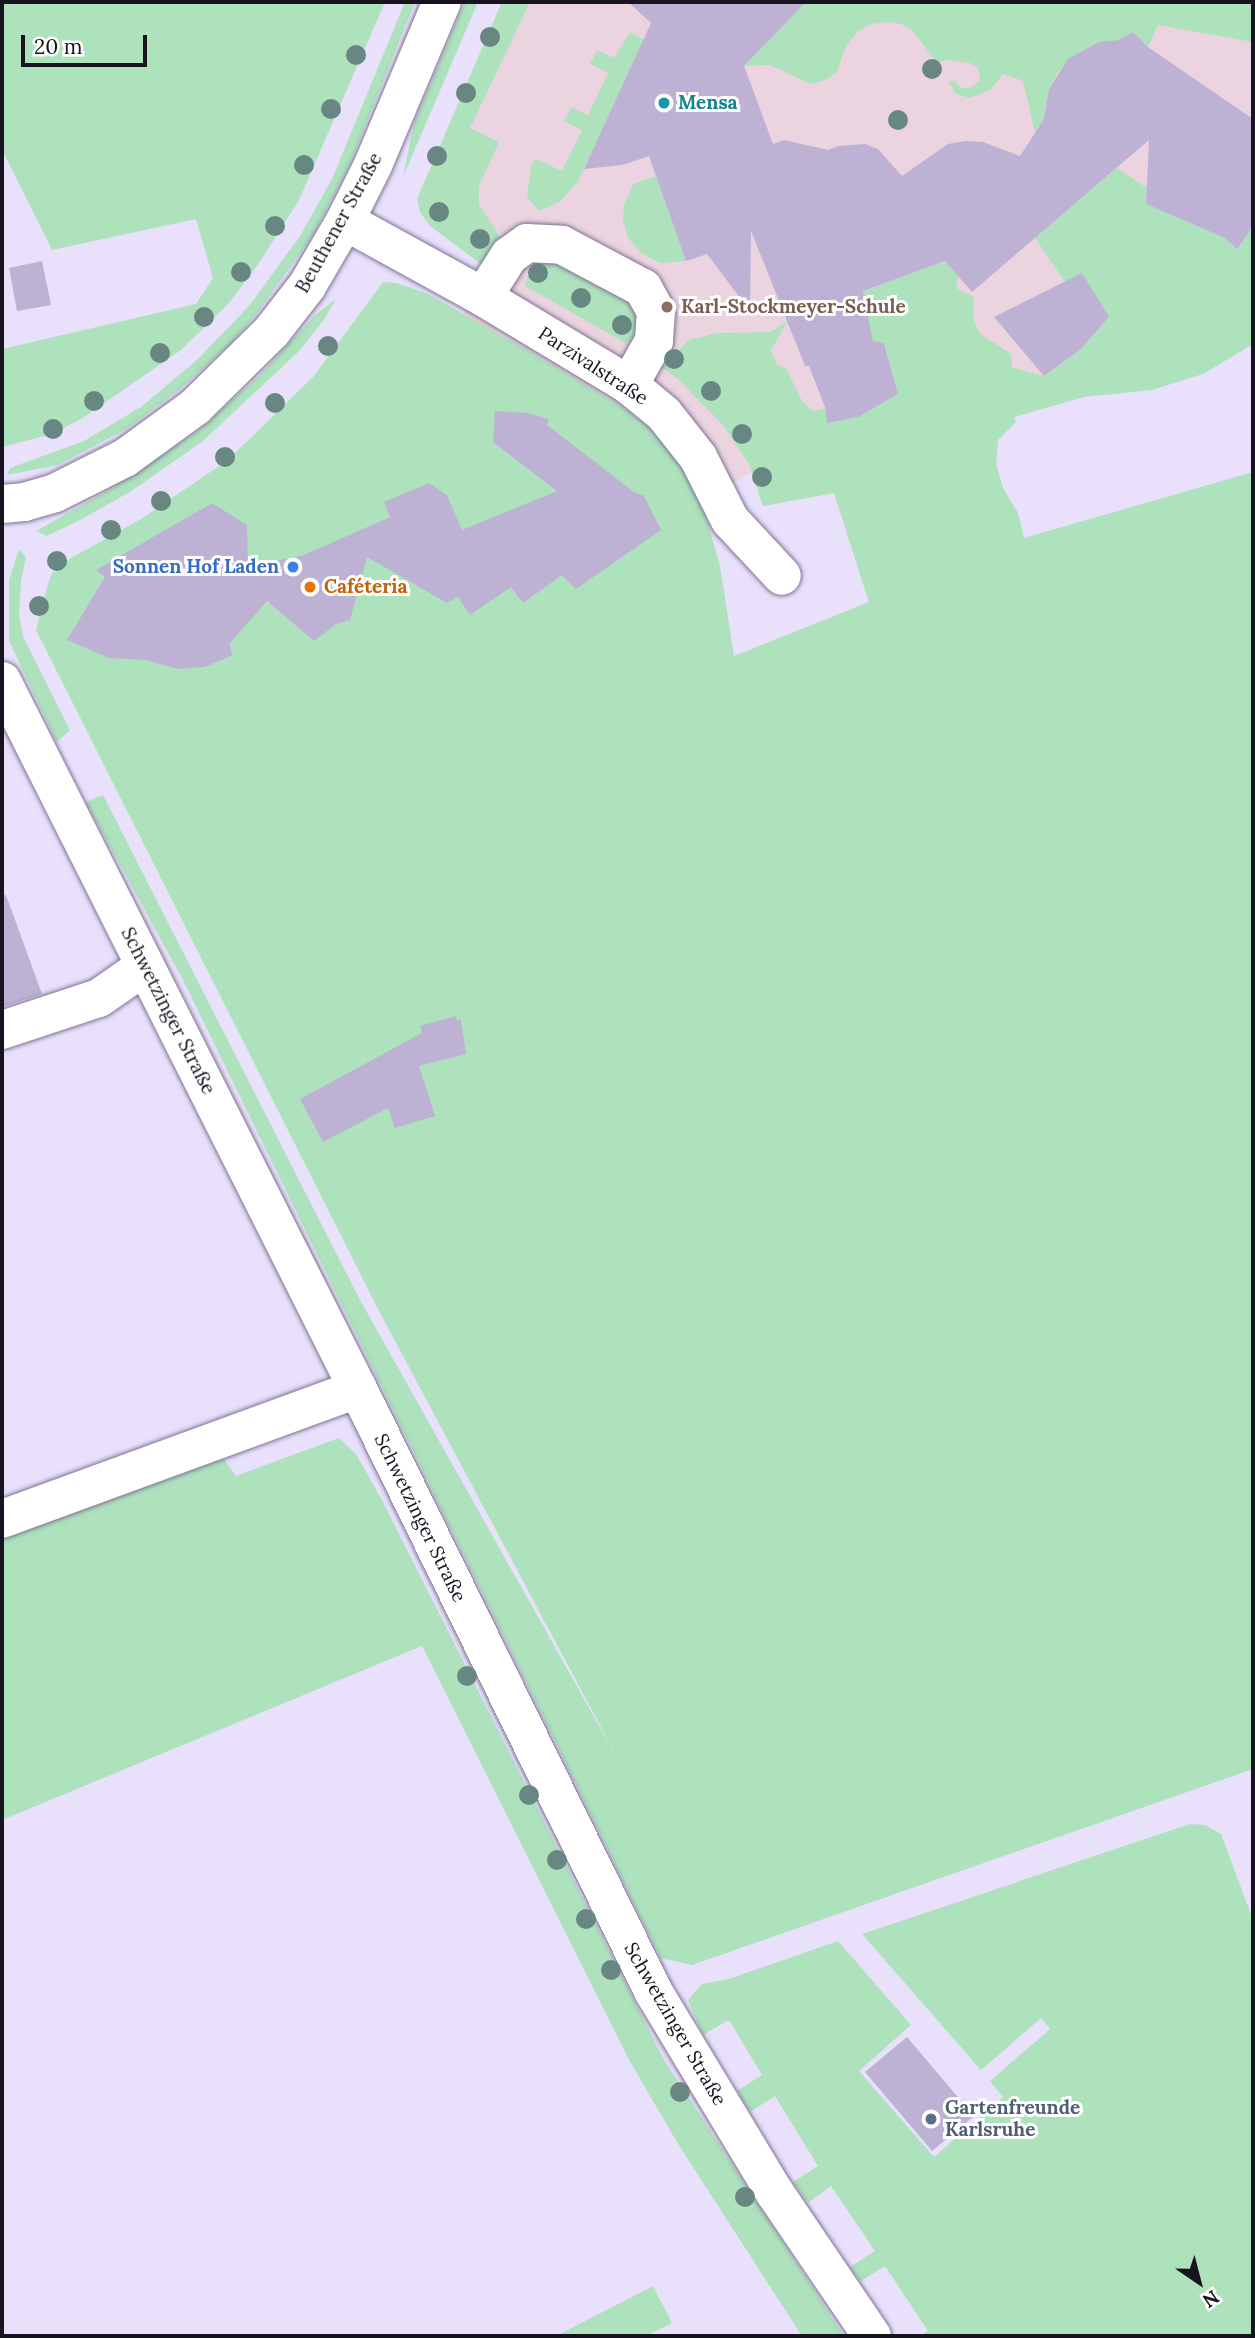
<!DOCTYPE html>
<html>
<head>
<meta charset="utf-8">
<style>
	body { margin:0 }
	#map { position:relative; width:1255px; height:2338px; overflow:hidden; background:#e9e0fc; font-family:Lora,serif }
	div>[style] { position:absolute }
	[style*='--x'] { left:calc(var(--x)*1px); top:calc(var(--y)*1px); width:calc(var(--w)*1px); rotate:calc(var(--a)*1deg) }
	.education>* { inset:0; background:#ebd4e0 }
	.green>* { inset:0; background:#ade2bd }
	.building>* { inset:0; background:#bdb2d3 }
	.roads { filter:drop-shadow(0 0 2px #7f7493) drop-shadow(0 0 2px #7f7493) }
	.minor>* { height:38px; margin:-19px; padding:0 19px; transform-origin:19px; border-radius:19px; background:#fff }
	.major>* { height:38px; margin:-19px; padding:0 19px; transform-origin:19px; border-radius:19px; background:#fff }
	.trees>* { width:20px; height:20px; margin:-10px; border-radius:50%; background:#698782 }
	.dots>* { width:19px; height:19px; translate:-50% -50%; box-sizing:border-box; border:4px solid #fff; border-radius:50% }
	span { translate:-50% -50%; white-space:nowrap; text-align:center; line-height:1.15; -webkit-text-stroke:6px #fff; paint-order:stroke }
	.culture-label { font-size:19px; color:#0d838f; font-weight:700 }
	.left { translate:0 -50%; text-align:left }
	.street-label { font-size:19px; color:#17131f }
	.education-label { font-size:19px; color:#785e54; font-weight:700 }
	.shop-label { font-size:19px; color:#366cbe; font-weight:700 }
	.right { translate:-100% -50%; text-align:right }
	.food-label { font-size:19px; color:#c56008; font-weight:700 }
	.service-label { font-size:19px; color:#4e5e75; font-weight:700 }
	.frame { position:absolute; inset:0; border:4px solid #17131f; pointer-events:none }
	.north { position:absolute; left:1164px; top:2247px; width:70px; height:70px; -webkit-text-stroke:5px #fff; paint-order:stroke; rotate:145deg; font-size:19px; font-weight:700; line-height:28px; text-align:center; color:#17131f }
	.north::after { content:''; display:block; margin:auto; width:24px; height:32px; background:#17131f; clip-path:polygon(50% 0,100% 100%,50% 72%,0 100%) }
	.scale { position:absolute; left:21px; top:35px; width:126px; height:32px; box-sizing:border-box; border:4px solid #17131f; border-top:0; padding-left:9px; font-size:21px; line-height:24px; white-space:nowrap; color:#17131f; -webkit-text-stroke:5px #fff; paint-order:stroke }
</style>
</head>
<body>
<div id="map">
	<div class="education">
		<i style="clip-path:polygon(502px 2px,1253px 2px,1253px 314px,1109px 317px,1081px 349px,1008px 405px,1016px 422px,998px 440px,996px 464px,1003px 488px,1018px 513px,869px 603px,834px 493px,763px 506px,751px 472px,661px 530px,413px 381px,495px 271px,430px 226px,420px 212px,417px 199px)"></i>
	</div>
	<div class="green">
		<i style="clip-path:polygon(2px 2px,385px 2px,299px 200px,261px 260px,229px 303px,181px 350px,81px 419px,52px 434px,2px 447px,2px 349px,196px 304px,213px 278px,196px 219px,52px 250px,2px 150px)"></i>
		<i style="clip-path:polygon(405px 2px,415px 2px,349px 166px,313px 235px,257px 313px,231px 343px,180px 389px,128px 428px,58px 465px,7px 475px,10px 468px,84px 441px,141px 407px,198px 359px,249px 306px,300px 236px,332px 179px)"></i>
		<i style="clip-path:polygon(465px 2px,478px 2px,403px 177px,414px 123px)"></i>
		<i style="clip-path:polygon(502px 2px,530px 2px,470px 128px,499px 142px,479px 186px,479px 204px,500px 237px,500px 245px,481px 264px,430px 226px,420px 212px,417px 199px)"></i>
		<i style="clip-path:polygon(806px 2px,1253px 2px,1253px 42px,1158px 25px,1148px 47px,1137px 36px,1130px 34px,1118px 40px,1099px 42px,1066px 63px,1056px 75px,1049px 89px,1044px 119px,1035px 133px,1023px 81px,1003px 74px,990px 90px,970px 98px,956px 94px,948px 81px,955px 81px,961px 88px,971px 88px,980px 80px,978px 68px,970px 63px,948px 60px,937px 63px,913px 31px,901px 24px,889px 22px,871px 24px,857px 32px,845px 48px,837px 72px,826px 80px,811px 84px,770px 65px,744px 66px)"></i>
		<i style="clip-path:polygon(630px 32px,644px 40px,578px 181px,561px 201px,539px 211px,527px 197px,531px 166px,536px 159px,562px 171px,582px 130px,564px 121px,571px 107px,588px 115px,608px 73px,590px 64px,597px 50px,614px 58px)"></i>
		<i style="clip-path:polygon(1117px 168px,1147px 188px,1146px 204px,1225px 238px,1237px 248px,1253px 226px,1253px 344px,1203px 374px,1152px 390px,1084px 397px,1014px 417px,1016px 422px,998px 440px,996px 464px,1003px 488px,1018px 513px,1024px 538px,1253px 472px,1253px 1769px,692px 1965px,661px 1958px,183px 980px,86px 802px,103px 795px,360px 1300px,619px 1761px,378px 1309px,36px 630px,47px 587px,52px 573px,64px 562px,141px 519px,228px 460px,314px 376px,383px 282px,397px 283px,426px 293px,527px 350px,622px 407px,652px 429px,686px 469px,702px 502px,720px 566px,734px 656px,869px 602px,834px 493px,763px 506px,749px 464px,723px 425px,677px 378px,661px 367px,689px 340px,716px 333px,771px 332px,788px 321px,771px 350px,777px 365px,786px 368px,802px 401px,813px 411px,898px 394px,885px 344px,873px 341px,863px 291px,963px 255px,956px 288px,974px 297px,973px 319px,979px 333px,1011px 354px,1012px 367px,1044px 376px,1081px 349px,1109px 317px,1082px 274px,1065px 282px,1035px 238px)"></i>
		<i style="clip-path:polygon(656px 176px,686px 261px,661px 263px,642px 254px,628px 238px,623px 220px,624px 204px,633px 184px)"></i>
		<i style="clip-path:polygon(557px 260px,633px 299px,642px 318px,636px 336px,627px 344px,525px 286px,528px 275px,539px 265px)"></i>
		<i style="clip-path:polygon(336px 299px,323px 321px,298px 352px,203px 441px,133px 490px,80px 520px,47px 536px,36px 531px,102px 494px,198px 431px,260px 375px,315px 315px)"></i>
		<i style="clip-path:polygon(19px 549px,26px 557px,21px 581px,19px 614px,23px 636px,70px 730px,57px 742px,9px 641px,9px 580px)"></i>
		<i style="clip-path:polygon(339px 1438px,356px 1454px,383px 1502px,664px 2060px,844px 2336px,802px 2336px,678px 2144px,628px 2058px,422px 1646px,2px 1820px,2px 1532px,219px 1452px,236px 1476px)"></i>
		<i style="clip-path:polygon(1190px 1824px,1205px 1825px,1221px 1834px,1253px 1920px,1253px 2336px,921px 2336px,928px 2331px,885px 2266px,861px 2281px,850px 2267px,875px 2251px,831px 2186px,808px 2203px,793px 2182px,818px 2166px,775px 2096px,750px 2112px,737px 2091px,762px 2075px,729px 2020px,703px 2035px,688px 2000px,702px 1984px,729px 1979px,838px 1941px,911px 2025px,859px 2071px,934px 2157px,1003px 2097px,990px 2081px,1050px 2029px,1041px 2018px,981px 2070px,862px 1934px)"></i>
		<i style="clip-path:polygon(653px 2286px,672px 2323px,646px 2336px,556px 2336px)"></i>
	</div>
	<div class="building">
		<i style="clip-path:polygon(628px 2px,806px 2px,744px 66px,773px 144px,784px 140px,828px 150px,838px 146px,865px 144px,878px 149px,902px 176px,948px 144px,965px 141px,983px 142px,1020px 156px,1044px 119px,1049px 89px,1068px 59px,1099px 42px,1118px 40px,1133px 32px,1148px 47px,1253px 119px,1253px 226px,1237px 249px,1225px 238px,1146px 204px,1149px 140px,972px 292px,945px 261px,863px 291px,873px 341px,884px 343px,898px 394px,858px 417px,827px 423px,825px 407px,809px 366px,805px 366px,751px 231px,750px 311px,707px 254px,686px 261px,649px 156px,622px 165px,584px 169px,651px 23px)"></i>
		<i style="clip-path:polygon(42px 261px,51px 305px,17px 311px,9px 268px)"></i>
		<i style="clip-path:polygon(1082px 273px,1109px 317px,1081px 349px,1044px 376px,994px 317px)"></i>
		<i style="clip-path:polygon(495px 411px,527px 413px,549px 419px,547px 425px,634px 492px,644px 496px,661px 530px,576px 589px,562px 575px,523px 603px,511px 587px,470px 615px,458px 597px,447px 603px,367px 557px,350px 620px,336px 624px,314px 641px,267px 601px,229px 644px,233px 655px,205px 667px,178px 669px,145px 660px,109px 658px,67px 640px,105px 577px,96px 570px,212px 503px,247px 525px,248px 567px,304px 555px,390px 517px,384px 502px,429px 483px,447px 495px,462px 530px,557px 491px,493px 442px)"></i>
		<i style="clip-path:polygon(6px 895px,42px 994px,2px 1007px,2px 896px)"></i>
		<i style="clip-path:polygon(456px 1016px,457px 1021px,461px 1020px,466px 1054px,419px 1066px,435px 1116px,395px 1128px,388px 1108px,323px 1142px,300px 1099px,422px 1033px,420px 1026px)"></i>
		<i style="clip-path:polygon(907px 2037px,974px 2116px,932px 2151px,865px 2072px)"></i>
	</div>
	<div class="roads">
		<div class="minor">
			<i style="--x:345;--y:221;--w:158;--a:28.8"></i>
			<i style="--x:483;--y:297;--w:170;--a:31.1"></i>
			<i style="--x:629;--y:385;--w:45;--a:39.6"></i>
			<i style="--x:664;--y:414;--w:55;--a:51.7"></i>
			<i style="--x:698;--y:457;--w:71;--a:63.1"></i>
			<i style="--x:730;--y:520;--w:76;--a:47.1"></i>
			<i style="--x:483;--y:297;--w:49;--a:-57.6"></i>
			<i style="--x:509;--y:256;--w:22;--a:-36"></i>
			<i style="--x:527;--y:243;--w:35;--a:3"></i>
			<i style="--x:562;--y:245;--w:92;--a:28"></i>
			<i style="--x:643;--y:288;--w:26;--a:61"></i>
			<i style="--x:656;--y:311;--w:30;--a:94"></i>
			<i style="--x:654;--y:341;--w:51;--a:119.6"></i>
			<i style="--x:2;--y:681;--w:792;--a:63.31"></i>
			<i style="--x:358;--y:1389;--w:670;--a:63.89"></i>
			<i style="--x:653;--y:1991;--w:236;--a:58.9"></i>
			<i style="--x:775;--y:2193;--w:173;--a:55.9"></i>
			<i style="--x:2;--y:1030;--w:102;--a:-18.3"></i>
			<i style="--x:99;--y:998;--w:56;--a:-34.8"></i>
			<i style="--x:2;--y:1519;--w:379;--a:-20.1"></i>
		</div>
		<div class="major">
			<i style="--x:2;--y:504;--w:22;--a:-5"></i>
			<i style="--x:24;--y:502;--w:32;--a:-16"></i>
			<i style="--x:55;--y:493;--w:78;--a:-26.6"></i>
			<i style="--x:125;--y:458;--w:87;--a:-36.1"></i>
			<i style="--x:195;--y:407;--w:108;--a:-44.6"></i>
			<i style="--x:272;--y:331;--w:57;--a:-52.1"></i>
			<i style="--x:307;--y:286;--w:75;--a:-59.7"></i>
			<i style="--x:345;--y:221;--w:63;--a:-63.4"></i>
			<i style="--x:373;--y:165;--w:177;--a:-67.1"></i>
		</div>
	</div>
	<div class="trees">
		<i style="left:490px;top:37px"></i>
		<i style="left:356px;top:55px"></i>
		<i style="left:932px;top:69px"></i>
		<i style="left:466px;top:93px"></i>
		<i style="left:331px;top:109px"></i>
		<i style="left:898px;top:120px"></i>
		<i style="left:437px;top:156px"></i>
		<i style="left:304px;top:165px"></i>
		<i style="left:439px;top:212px"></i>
		<i style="left:275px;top:226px"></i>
		<i style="left:480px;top:239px"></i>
		<i style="left:241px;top:272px"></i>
		<i style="left:538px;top:273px"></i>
		<i style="left:581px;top:298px"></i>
		<i style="left:204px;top:317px"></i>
		<i style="left:622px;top:325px"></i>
		<i style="left:328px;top:346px"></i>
		<i style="left:160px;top:353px"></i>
		<i style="left:674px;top:359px"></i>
		<i style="left:711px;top:391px"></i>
		<i style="left:94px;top:401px"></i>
		<i style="left:275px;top:403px"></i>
		<i style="left:53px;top:429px"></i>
		<i style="left:742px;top:434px"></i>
		<i style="left:225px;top:457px"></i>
		<i style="left:762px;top:477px"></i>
		<i style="left:161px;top:501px"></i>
		<i style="left:111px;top:530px"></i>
		<i style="left:57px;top:561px"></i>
		<i style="left:39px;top:606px"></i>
		<i style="left:467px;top:1676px"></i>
		<i style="left:529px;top:1795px"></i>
		<i style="left:557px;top:1860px"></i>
		<i style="left:586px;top:1919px"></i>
		<i style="left:611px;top:1970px"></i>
		<i style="left:680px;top:2092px"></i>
		<i style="left:745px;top:2197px"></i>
	</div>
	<div class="dots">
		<i style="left:664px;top:103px;background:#0f9aa8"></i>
		<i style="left:667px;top:307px;background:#8d6e63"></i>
		<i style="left:293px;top:567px;background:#3f7fe0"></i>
		<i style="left:310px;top:587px;background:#e8710a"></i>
		<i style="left:931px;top:2119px;background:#5c6f8a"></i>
	</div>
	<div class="culture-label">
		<span class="left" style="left:678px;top:103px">Mensa</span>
	</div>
	<div class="street-label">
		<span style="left:339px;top:223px;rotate:-61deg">Beuthener Straße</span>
		<span style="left:593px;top:366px;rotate:33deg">Parzivalstraße</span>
		<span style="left:168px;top:1011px;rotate:63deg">Schwetzinger Straße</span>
		<span style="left:420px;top:1518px;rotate:64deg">Schwetzinger Straße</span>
		<span style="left:675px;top:2024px;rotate:60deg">Schwetzinger Straße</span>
	</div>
	<div class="education-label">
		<span class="left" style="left:681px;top:307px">Karl-Stockmeyer-Schule</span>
	</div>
	<div class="shop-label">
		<span class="right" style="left:279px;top:567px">Sonnen Hof Laden</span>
	</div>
	<div class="food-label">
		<span class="left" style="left:324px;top:587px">Caféteria</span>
	</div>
	<div class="service-label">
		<span class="left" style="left:945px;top:2119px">Gartenfreunde<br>Karlsruhe</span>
	</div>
	<div class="frame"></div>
	<div class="north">N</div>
	<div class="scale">20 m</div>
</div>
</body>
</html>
